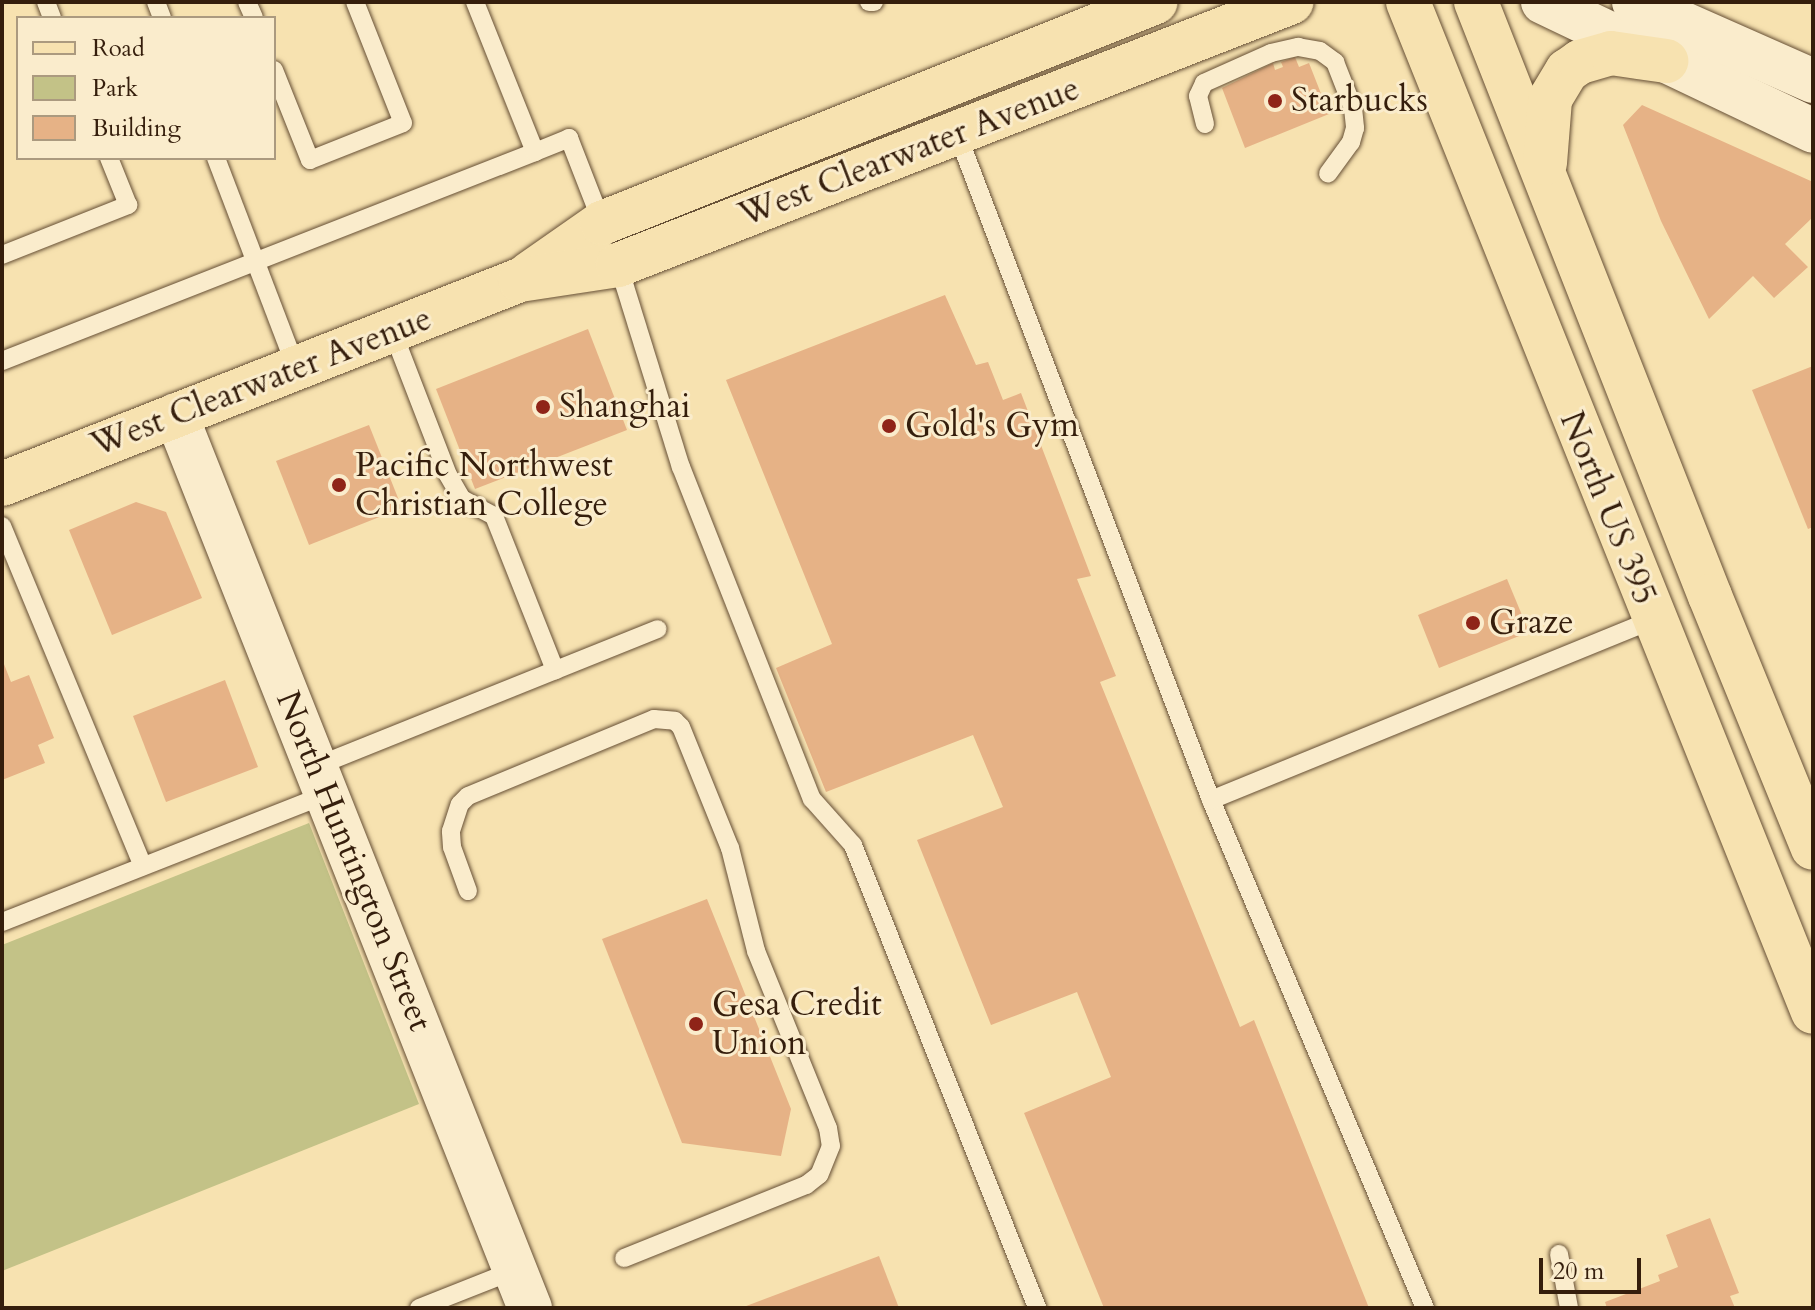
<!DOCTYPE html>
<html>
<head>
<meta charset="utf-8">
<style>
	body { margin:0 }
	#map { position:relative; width:1815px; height:1310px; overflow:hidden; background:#f7e2b0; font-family:Cardo,serif }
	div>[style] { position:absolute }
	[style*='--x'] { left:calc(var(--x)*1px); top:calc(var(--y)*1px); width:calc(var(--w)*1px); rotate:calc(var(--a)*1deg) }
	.green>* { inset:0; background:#c3c287 }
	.building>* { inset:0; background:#e6b286 }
	.roads { filter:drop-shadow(0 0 2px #664f35) drop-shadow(0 0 2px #664f35) }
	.service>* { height:18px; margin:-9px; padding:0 9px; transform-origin:9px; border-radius:9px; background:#faeccc }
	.tertiary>* { height:44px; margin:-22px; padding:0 22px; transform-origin:22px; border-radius:22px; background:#faeccc }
	.secondary>* { height:44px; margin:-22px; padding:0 22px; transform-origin:22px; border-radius:22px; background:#faeccc }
	.primary>* { height:44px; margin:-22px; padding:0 22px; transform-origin:22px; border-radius:22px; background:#f7e2b0 }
	.trunk>* { height:44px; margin:-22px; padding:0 22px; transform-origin:22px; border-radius:22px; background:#f7e2b0 }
	.dots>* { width:22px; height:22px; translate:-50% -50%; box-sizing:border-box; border:4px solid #faeccc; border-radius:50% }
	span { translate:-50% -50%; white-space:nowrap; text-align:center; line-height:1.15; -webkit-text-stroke:6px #faeccc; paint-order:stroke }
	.poi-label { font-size:34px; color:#351e0c }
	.left { translate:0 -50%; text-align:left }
	.street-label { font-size:34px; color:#351e0c }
	.frame { position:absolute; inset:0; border:4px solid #351e0c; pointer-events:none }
	.legend { position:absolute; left:16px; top:16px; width:260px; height:144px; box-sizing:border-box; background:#faeccc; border:2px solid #ab9a7f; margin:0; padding:10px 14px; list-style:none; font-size:24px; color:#351e0c }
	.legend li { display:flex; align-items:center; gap:16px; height:40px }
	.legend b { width:40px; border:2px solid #ab9a7f }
	.scale { position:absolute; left:1539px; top:1258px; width:102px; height:36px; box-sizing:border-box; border:4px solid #351e0c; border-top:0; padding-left:10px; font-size:24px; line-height:28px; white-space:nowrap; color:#351e0c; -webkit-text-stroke:6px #faeccc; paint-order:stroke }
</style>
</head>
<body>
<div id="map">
	<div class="green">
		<i style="clip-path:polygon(309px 823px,419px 1104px,2px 1271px,2px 945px)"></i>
	</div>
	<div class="building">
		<i style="clip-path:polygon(1295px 57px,1299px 67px,1309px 63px,1329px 114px,1245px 148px,1222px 88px,1273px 63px,1275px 70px,1283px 67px,1281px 62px)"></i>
		<i style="clip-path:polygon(1642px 105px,1813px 182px,1813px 217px,1785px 244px,1808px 267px,1774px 298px,1753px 276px,1709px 319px,1661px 221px,1623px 125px)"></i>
		<i style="clip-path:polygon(945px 295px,976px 365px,988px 362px,1003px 400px,1021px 393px,1091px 576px,1077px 579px,1116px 676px,1100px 682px,1240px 1027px,1254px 1020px,1369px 1308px,1104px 1308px,1024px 1113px,1111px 1077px,1077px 992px,991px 1025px,917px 840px,1003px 807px,973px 735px,826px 792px,776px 668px,832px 644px,726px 380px)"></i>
		<i style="clip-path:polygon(588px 329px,627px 430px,475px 489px,436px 389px)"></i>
		<i style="clip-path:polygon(1813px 366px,1813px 527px,1808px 529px,1752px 390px)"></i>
		<i style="clip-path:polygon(369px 425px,402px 508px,309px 545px,276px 461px)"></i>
		<i style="clip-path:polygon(136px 502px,166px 512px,202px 598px,112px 635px,69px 530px)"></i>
		<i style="clip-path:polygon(1507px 579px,1529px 632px,1439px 668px,1418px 615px)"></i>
		<i style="clip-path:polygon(2px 659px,11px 682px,29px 675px,54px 738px,38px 745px,45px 763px,2px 780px)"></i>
		<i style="clip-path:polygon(225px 680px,258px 767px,166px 802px,133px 716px)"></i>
		<i style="clip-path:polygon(707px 899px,791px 1109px,781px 1156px,682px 1143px,602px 939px)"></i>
		<i style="clip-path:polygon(1710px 1218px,1739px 1293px,1730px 1296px,1735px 1308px,1607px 1308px,1605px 1302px,1660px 1281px,1658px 1275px,1678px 1267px,1666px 1235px)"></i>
		<i style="clip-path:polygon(879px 1256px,899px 1308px,741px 1308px)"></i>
	</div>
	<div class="roads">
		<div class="service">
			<i style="--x:46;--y:2;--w:17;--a:69"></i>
			<i style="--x:156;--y:2;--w:17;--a:69"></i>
			<i style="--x:247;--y:2;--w:17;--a:66"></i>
			<i style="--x:869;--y:2;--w:5;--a:0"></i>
			<i style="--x:274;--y:70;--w:97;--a:68.2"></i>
			<i style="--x:310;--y:160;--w:100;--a:-21.7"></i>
			<i style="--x:403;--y:123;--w:130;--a:-111.6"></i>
			<i style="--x:1205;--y:124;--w:29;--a:-104"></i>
			<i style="--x:1198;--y:96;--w:14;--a:-65"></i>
			<i style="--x:1204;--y:83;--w:73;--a:-24.1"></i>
			<i style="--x:1271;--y:53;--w:28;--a:-13"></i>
			<i style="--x:1298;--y:47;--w:22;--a:10"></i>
			<i style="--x:1320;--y:51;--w:19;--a:36"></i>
			<i style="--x:1335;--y:62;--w:49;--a:68.6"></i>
			<i style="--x:1353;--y:108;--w:20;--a:84"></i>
			<i style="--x:1355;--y:128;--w:15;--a:106"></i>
			<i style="--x:1351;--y:142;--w:39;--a:126"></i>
			<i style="--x:957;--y:133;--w:714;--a:69.15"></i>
			<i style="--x:1211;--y:800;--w:551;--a:67.16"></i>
			<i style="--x:535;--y:152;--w:37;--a:-22"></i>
			<i style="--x:569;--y:138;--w:93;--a:68.7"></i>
			<i style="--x:216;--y:158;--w:224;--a:69.1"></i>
			<i style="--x:2;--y:255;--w:136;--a:-21.6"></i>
			<i style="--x:128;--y:205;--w:51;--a:-112"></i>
			<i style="--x:618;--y:264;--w:213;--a:72.8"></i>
			<i style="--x:681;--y:467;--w:357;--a:68.5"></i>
			<i style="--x:812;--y:799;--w:62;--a:48.3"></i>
			<i style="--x:853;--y:845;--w:498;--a:68.3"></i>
			<i style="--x:392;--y:330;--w:155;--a:68.9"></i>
			<i style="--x:448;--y:475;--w:28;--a:60"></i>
			<i style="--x:462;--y:499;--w:36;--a:28"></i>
			<i style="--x:494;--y:516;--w:166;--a:68.4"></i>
			<i style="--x:2;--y:361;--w:573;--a:-21.41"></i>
			<i style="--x:535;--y:152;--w:162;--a:-111.8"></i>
			<i style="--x:2;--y:526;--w:368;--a:67.5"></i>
			<i style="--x:317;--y:766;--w:367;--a:-21.9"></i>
			<i style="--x:1211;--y:800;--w:477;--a:-22.2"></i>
			<i style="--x:468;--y:891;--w:47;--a:-110"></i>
			<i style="--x:452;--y:847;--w:16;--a:-94"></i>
			<i style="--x:451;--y:831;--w:28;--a:-72"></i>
			<i style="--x:460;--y:804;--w:11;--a:-45"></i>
			<i style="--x:468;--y:796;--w:201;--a:-22.5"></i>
			<i style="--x:654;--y:719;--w:21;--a:5"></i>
			<i style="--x:675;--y:721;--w:8;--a:45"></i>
			<i style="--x:681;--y:727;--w:131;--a:68"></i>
			<i style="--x:730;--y:848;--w:106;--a:75.8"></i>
			<i style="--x:756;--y:951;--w:191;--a:67.9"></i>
			<i style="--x:828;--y:1128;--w:18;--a:81"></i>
			<i style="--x:831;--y:1146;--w:31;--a:112"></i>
			<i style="--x:819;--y:1175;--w:16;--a:142"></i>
			<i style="--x:806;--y:1185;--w:196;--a:158.1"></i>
			<i style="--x:2;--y:922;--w:349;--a:-21.5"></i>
			<i style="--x:1559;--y:1254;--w:55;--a:79.5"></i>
			<i style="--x:419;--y:1308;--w:103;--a:-21.6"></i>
		</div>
		<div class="tertiary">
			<i style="--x:176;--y:415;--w:961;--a:68.38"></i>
		</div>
		<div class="secondary">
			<i style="--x:1543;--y:2;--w:299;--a:25.5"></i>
			<i style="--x:1634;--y:2;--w:196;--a:23.8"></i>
		</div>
		<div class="primary">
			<i style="--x:529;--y:274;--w:89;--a:-34.9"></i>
			<i style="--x:602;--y:223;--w:596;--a:-21.75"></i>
			<i style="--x:2;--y:484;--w:557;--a:-21.5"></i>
			<i style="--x:520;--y:280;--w:99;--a:-8.7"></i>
			<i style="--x:618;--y:265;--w:723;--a:-21.32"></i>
		</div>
		<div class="trunk">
			<i style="--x:1408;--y:2;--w:1088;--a:68.15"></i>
			<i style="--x:1476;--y:2;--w:638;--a:68.5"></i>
			<i style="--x:1710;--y:596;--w:272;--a:67.8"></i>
			<i style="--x:1545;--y:163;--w:64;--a:-85.5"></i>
			<i style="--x:1550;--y:99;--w:33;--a:-59"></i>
			<i style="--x:1567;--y:71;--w:16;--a:-35"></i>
			<i style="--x:1580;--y:62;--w:32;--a:-16"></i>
			<i style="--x:1611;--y:53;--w:56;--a:8.3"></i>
		</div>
	</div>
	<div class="dots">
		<i style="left:1275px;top:101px;background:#8f2418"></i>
		<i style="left:543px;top:407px;background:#8f2418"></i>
		<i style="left:889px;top:426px;background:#8f2418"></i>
		<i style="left:339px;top:485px;background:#8f2418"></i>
		<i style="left:1473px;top:623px;background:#8f2418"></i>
		<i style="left:696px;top:1024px;background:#8f2418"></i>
	</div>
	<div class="poi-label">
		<span class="left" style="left:1291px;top:101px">Starbucks</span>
		<span class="left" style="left:559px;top:407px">Shanghai</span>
		<span class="left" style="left:905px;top:426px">Gold's Gym</span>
		<span class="left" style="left:355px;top:485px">Pacific Northwest<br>Christian College</span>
		<span class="left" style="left:1489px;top:623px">Graze</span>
		<span class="left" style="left:712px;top:1024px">Gesa Credit<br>Union</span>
	</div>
	<div class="street-label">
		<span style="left:909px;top:152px;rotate:-21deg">West Clearwater Avenue</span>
		<span style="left:261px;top:382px;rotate:-21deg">West Clearwater Avenue</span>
		<span style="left:1608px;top:508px;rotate:68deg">North US 395</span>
		<span style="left:354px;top:861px;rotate:68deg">North Huntington Street</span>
	</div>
	<div class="frame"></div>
	<ul class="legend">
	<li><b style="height:10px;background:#f7e2b0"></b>Road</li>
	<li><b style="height:22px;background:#c3c287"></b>Park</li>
	<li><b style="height:22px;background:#e6b286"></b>Building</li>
	</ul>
	<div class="scale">20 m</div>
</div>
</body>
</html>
